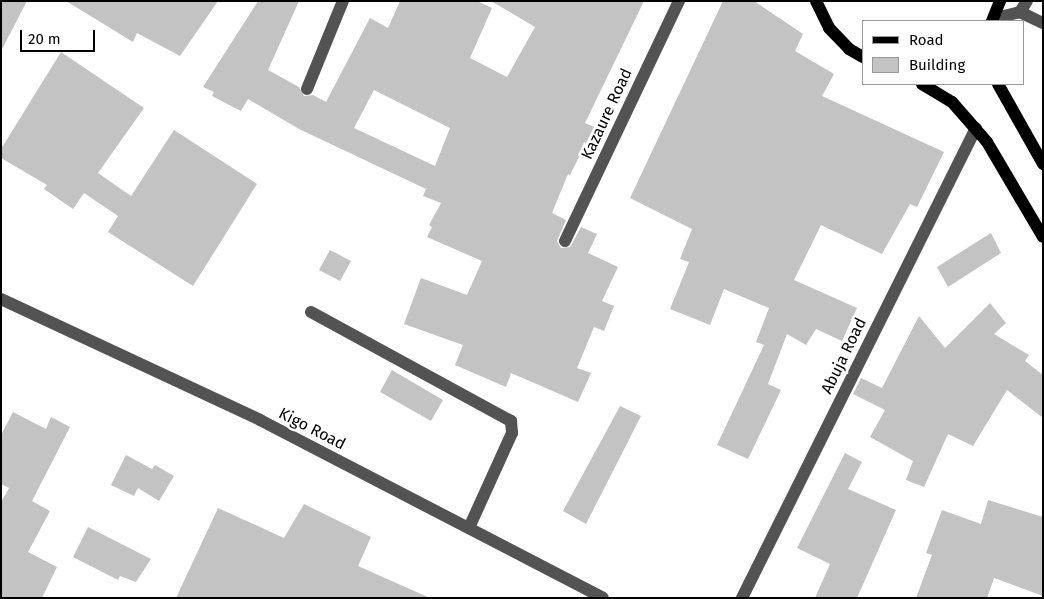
<!DOCTYPE html>
<html>
<head>
<meta charset="utf-8">
<style>
	body { margin:0 }
	#map { position:relative; width:1044px; height:599px; overflow:hidden; background:#fff; font-family:"Fira Sans",sans-serif }
	div>[style] { position:absolute }
	[style*='--x'] { left:calc(var(--x)*1px); top:calc(var(--y)*1px); width:calc(var(--w)*1px); rotate:calc(var(--a)*1deg) }
	.building>* { inset:0; background:#c3c3c3 }
	.minor>* { height:12px; margin:-6px; padding:0 6px; transform-origin:6px; border-radius:6px; background:#535353 }
	.major>* { height:12px; margin:-6px; padding:0 6px; transform-origin:6px; border-radius:6px; background:#000 }
	span { translate:-50% -50%; white-space:nowrap; text-align:center; line-height:1.15; -webkit-text-stroke:5px #fff; paint-order:stroke }
	.street-label { font-size:16px; color:#000 }
	.frame { position:absolute; inset:0; border:2px solid #000; pointer-events:none }
	.legend { position:absolute; left:862px; top:20px; width:162px; height:65px; box-sizing:border-box; background:#fff; border:1px solid #999; margin:0; padding:6px 9px; list-style:none; font-size:15px; color:#000 }
	.legend li { display:flex; align-items:center; gap:10px; height:25px }
	.legend b { width:25px; border:1px solid #999 }
	.scale { position:absolute; left:20px; top:30px; width:75px; height:22px; box-sizing:border-box; border:2px solid #000; border-top:0; padding-left:6px; font-size:15px; line-height:18px; white-space:nowrap; color:#000; -webkit-text-stroke:4px #fff; paint-order:stroke }
</style>
</head>
<body>
<div id="map">
	<div class="building">
		<i style="clip-path:polygon(1px 1px,27px 1px,1px 51px)"></i>
		<i style="clip-path:polygon(66px 1px,218px 1px,180px 56px,137px 33px,133px 42px)"></i>
		<i style="clip-path:polygon(evenodd,258px 1px,299px 1px,268px 70px,299px 87px,304px 96px,313px 95px,326px 102px,370px 18px,388px 28px,400px 1px,477px 1px,492px 8px,470px 58px,507px 77px,535px 27px,491px 1px,644px 1px,585px 123px,594px 127px,570px 175px,568px 174px,552px 213px,566px 220px,557px 241px,561px 248px,570px 247px,581px 227px,597px 234px,588px 253px,618px 267px,602px 301px,614px 306px,604px 331px,594px 327px,577px 368px,591px 373px,578px 402px,511px 373px,506px 387px,455px 365px,463px 345px,404px 324px,421px 278px,467px 295px,482px 261px,427px 237px,432px 227px,429px 225px,441px 203px,423px 196px,426px 189px,299px 129px,248px 99px,241px 111px,212px 96px,214px 92px,203px 87px,258px 1px,374px 90px,450px 128px,435px 166px,354px 128px,374px 90px)"></i>
		<i style="clip-path:polygon(723px 1px,754px 1px,803px 34px,795px 51px,834px 74px,822px 96px,944px 152px,917px 207px,910px 204px,882px 254px,821px 225px,794px 280px,857px 308px,842px 341px,816px 329px,806px 345px,787px 334px,768px 384px,781px 390px,748px 459px,717px 445px,764px 345px,756px 342px,769px 308px,724px 289px,710px 325px,670px 309px,689px 262px,680px 259px,692px 229px,630px 198px)"></i>
		<i style="clip-path:polygon(61px 52px,144px 108px,98px 173px,131px 196px,174px 130px,257px 184px,193px 286px,108px 232px,118px 216px,84px 193px,73px 209px,44px 189px,47px 185px,1px 158px,1px 149px)"></i>
		<i style="clip-path:polygon(991px 233px,1001px 253px,948px 287px,937px 267px)"></i>
		<i style="clip-path:polygon(330px 250px,351px 261px,340px 281px,319px 270px)"></i>
		<i style="clip-path:polygon(990px 303px,1006px 323px,994px 334px,1029px 355px,1025px 361px,1043px 375px,1043px 418px,1007px 390px,973px 446px,948px 434px,924px 487px,906px 480px,913px 461px,870px 437px,885px 410px,853px 394px,861px 378px,882px 388px,919px 316px,945px 348px)"></i>
		<i style="clip-path:polygon(392px 370px,443px 400px,431px 421px,380px 392px)"></i>
		<i style="clip-path:polygon(620px 406px,641px 416px,586px 524px,563px 511px)"></i>
		<i style="clip-path:polygon(13px 412px,46px 429px,51px 417px,70px 427px,32px 501px,50px 511px,28px 552px,57px 567px,42px 598px,1px 598px,1px 502px,9px 488px,1px 484px,1px 435px)"></i>
		<i style="clip-path:polygon(845px 453px,862px 462px,848px 489px,896px 510px,857px 598px,815px 598px,830px 564px,797px 548px)"></i>
		<i style="clip-path:polygon(126px 455px,152px 469px,155px 465px,174px 476px,159px 501px,138px 488px,134px 496px,111px 485px)"></i>
		<i style="clip-path:polygon(988px 500px,1043px 517px,1043px 596px,994px 578px,987px 598px,916px 598px,932px 555px,926px 553px,942px 510px,981px 524px)"></i>
		<i style="clip-path:polygon(304px 504px,371px 537px,358px 566px,430px 598px,176px 598px,218px 508px,284px 538px)"></i>
		<i style="clip-path:polygon(88px 527px,151px 559px,136px 582px,120px 576px,118px 580px,73px 557px)"></i>
	</div>
	<div class="minor">
		<i style="--x:1020;--y:12;--w:25;--a:26"></i>
		<i style="--x:1020;--y:12;--w:13;--a:-58"></i>
		<i style="--x:995;--y:18;--w:26;--a:-13"></i>
		<i style="--x:307;--y:89;--w:95;--a:-67.8"></i>
		<i style="--x:565;--y:241;--w:266;--a:-64.6"></i>
		<i style="--x:1;--y:299;--w:286;--a:25"></i>
		<i style="--x:260;--y:420;--w:386;--a:27.4"></i>
		<i style="--x:311;--y:312;--w:228;--a:28.6"></i>
		<i style="--x:511;--y:421;--w:12;--a:85"></i>
		<i style="--x:512;--y:433;--w:104;--a:114.4"></i>
		<i style="--x:742;--y:598;--w:525;--a:-63.53"></i>
	</div>
	<div class="major">
		<i style="--x:816;--y:1;--w:30;--a:64"></i>
		<i style="--x:829;--y:28;--w:29;--a:46"></i>
		<i style="--x:849;--y:49;--w:16;--a:30"></i>
		<i style="--x:992;--y:21;--w:22;--a:-68"></i>
		<i style="--x:922;--y:84;--w:35;--a:31"></i>
		<i style="--x:952;--y:102;--w:53;--a:48.8"></i>
		<i style="--x:987;--y:142;--w:110;--a:59.5"></i>
		<i style="--x:998;--y:84;--w:92;--a:60.6"></i>
	</div>
	<div class="street-label">
		<span style="left:607px;top:114px;rotate:-65deg">Kazaure Road</span>
		<span style="left:844px;top:356px;rotate:-64deg">Abuja Road</span>
		<span style="left:312px;top:429px;rotate:27deg">Kigo Road</span>
	</div>
	<div class="frame"></div>
	<ul class="legend">
	<li><b style="height:6px;background:#000"></b>Road</li>
	<li><b style="height:14px;background:#c3c3c3"></b>Building</li>
	</ul>
	<div class="scale">20 m</div>
</div>
</body>
</html>
